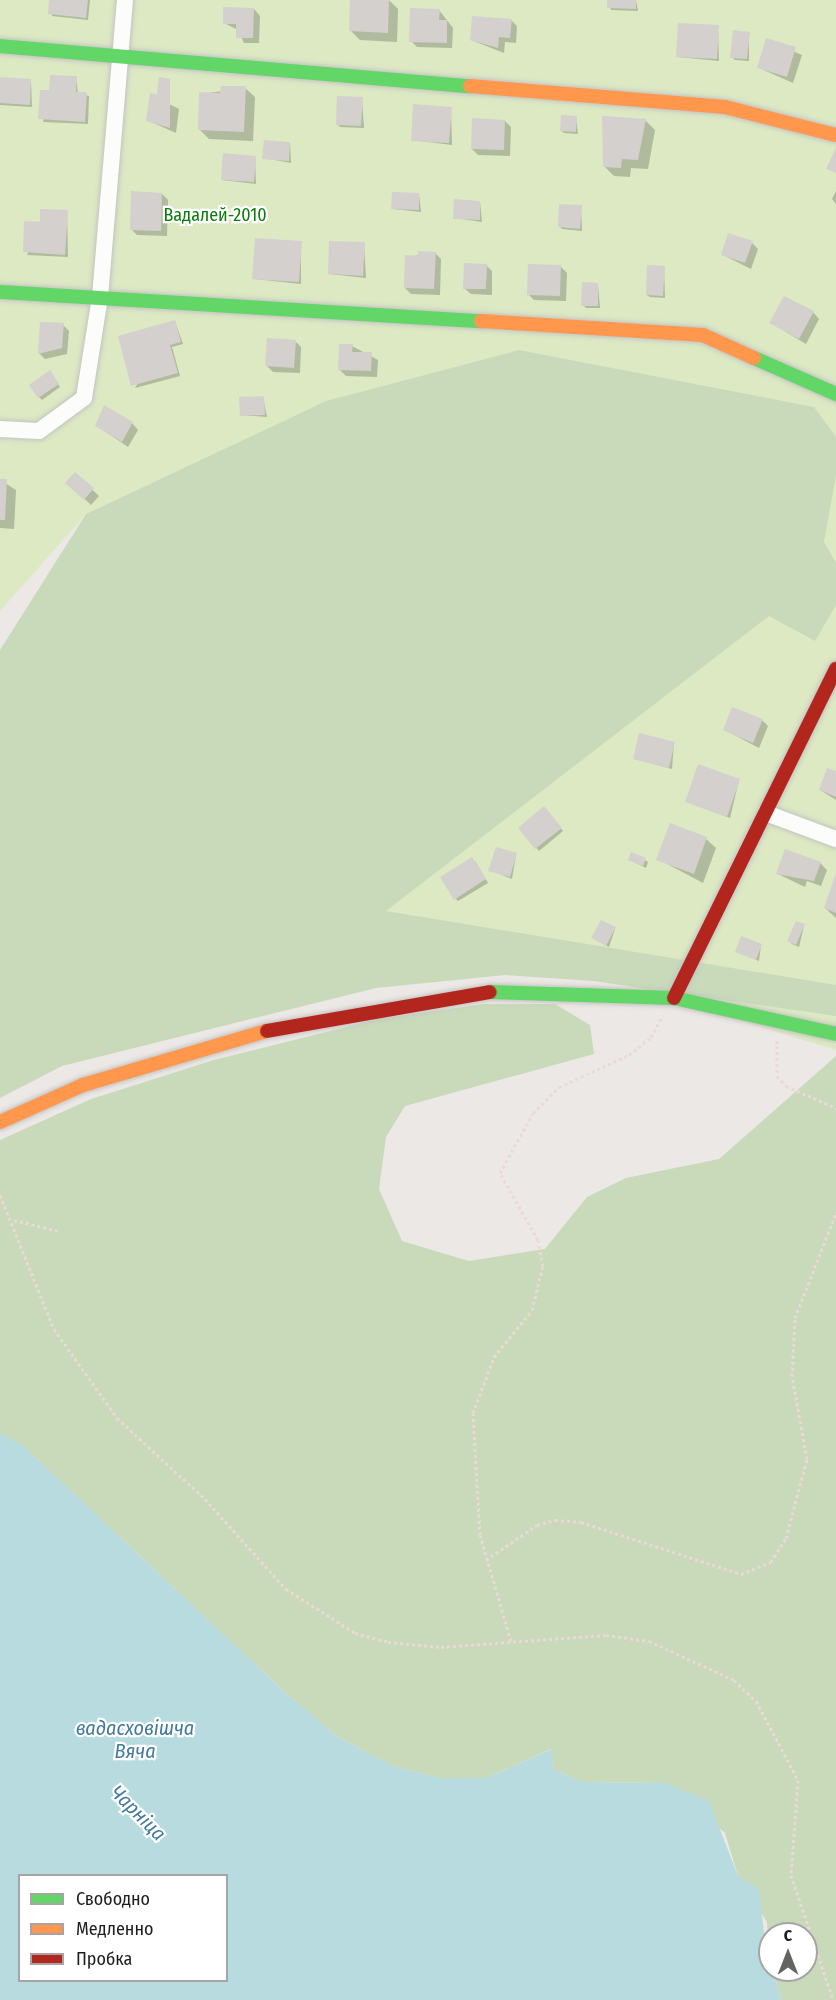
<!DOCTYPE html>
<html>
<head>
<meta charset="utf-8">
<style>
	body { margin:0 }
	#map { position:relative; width:836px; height:2000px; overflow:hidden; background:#ebe8e5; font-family:"Fira Sans Condensed",sans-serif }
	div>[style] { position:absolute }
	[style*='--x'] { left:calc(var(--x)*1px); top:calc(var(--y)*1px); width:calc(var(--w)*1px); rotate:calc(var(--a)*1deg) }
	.grass>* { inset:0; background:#dce9c3 }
	.forest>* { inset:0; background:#c8daba }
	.water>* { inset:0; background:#b7dbdf }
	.shadow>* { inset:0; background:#0003 }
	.building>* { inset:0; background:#d3d0ce }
	.path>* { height:3px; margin-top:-1.5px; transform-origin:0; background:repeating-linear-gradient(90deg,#ebd8d7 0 3px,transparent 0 6px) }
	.roads { filter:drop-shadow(0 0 2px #c4c3c1) drop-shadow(0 0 2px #c4c3c1) }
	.street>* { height:16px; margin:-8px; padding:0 8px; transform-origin:8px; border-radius:8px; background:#fcfcfb }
	.fast>* { height:14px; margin:-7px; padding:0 7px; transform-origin:7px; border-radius:7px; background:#63d668 }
	.slow>* { height:14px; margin:-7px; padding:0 7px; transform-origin:7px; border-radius:7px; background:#ff974d }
	.jam>* { height:14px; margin:-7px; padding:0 7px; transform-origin:7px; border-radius:7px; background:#b3261e }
	span { translate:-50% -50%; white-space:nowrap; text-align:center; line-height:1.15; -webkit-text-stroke:4.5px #fff; paint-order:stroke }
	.park-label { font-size:18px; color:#0c7c0a }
	.water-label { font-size:20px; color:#42799d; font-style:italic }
	.legend { position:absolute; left:18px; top:1874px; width:210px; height:108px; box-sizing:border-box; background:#fff; border:2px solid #a5a5a5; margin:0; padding:8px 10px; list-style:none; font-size:18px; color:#1d1d1d }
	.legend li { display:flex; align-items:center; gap:12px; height:30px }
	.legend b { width:30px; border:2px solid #a5a5a5 }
	.north { position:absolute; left:758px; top:1922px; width:60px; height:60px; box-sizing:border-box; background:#fff; border:2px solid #a5a5a5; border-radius:50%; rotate:0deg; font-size:16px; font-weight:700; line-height:24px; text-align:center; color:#1d1d1d }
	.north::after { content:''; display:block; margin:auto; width:21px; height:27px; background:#656463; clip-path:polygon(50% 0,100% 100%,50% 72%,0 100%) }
</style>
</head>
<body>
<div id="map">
	<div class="grass">
		<i style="clip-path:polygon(0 0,836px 0,836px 1050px,386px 911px,757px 624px,814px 407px,519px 350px,326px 401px,86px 514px,0 611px)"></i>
	</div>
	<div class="forest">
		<i style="clip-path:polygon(519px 350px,814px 407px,836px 437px,836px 475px,824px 542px,836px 563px,836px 605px,815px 641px,769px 616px,386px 911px,836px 985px,836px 1016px,593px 981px,505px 975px,376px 988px,62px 1066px,0 1098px,0 650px,86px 514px,326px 401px)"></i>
		<i style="clip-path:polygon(484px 1004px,555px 1004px,590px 1025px,594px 1054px,405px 1106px,386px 1137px,379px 1189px,402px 1241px,469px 1261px,545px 1249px,587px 1197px,626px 1178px,719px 1159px,836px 1056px,836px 2000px,782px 2000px,772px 1970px,806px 1970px,806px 1934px,770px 1934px,770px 1963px,767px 1922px,738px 1876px,725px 1833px,666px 1783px,582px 1782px,553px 1769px,551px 1749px,486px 1778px,439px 1778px,393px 1766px,338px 1737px,288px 1695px,23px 1446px,0 1433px,0 1140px,91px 1099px,214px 1060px,378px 1019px)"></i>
	</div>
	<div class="water">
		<i style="clip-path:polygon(evenodd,0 1433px,23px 1446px,288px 1695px,338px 1737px,393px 1766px,439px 1778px,486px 1778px,552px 1749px,553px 1769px,582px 1782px,666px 1783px,709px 1801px,738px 1876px,759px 1889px,766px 1952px,782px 2000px,0 2000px,0 1433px,20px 1876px,226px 1876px,226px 1980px,20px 1980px,20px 1876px)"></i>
	</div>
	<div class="shadow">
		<i style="clip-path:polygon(51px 0,90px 0,88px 20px,52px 16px)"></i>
		<i style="clip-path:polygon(352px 0,389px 0,398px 9px,397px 42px,360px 40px,351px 31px)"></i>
		<i style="clip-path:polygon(608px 0,636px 0,638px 11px,611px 10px)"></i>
		<i style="clip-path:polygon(254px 9px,260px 16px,259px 43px,244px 43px,238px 30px,224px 23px)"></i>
		<i style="clip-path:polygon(439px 10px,453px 28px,452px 48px,417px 47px,411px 41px)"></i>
		<i style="clip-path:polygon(511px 20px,517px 26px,516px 43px,505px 42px,504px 53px,471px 40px)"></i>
		<i style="clip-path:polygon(718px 27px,719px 61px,678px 57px)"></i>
		<i style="clip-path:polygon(749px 33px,749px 61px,735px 60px,732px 57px)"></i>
		<i style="clip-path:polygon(767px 40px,802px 55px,793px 83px,759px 68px)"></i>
		<i style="clip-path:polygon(76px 77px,78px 93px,89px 96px,88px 124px,43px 122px,50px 92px)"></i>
		<i style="clip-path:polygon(0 79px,31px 81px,32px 107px,0 105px)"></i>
		<i style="clip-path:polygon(245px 88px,255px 97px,253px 141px,209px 139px,200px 130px,201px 94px)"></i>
		<i style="clip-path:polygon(151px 95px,179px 109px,176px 133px,147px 120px)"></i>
		<i style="clip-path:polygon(362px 99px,364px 128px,340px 127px,337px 124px)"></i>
		<i style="clip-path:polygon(451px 108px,452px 145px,412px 140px)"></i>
		<i style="clip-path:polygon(576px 117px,578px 134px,564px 133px,561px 130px)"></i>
		<i style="clip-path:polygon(645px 120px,655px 130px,648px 169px,631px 168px,630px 177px,614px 176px,604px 166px)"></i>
		<i style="clip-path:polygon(505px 121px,511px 127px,510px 156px,478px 155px,472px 149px)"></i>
		<i style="clip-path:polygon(290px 143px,291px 163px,264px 158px)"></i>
		<i style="clip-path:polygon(255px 157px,256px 184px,222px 180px)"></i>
		<i style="clip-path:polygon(836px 191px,836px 204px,832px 199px)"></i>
		<i style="clip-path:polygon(162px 194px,168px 200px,167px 236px,137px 235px,131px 229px)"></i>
		<i style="clip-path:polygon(419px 194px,421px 212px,393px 209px)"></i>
		<i style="clip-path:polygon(480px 202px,482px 222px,455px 218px)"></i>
		<i style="clip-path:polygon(581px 207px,582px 231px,562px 229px,559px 226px)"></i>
		<i style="clip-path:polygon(67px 211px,68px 257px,27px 255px,41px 224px)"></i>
		<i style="clip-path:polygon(301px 242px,301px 284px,254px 279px)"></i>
		<i style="clip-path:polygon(752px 243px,758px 249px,751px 269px,723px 255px)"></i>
		<i style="clip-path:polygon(364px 244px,366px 278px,329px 274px)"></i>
		<i style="clip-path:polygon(435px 253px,441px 259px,440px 295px,411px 294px,405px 288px,406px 257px)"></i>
		<i style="clip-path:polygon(486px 265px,492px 271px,492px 295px,471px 294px,464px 288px)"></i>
		<i style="clip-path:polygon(561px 267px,567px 273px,566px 301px,534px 300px,528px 294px)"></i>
		<i style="clip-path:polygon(664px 267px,665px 298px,650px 297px,647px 295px)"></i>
		<i style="clip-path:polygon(598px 285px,600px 308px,586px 308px,583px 305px)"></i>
		<i style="clip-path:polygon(813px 312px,819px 319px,806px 344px,771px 323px)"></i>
		<i style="clip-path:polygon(175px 321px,183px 344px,172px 347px,180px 376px,135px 388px)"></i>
		<i style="clip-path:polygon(63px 325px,69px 331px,67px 354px,45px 359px,39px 353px)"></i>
		<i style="clip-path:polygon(295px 341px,301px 347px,300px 373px,273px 372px,267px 366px)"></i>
		<i style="clip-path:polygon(352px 346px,378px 360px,377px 377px,346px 376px,340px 370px)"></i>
		<i style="clip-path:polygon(52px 375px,60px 387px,42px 400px,39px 397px)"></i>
		<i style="clip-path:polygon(263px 397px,267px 417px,241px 415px)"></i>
		<i style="clip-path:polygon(132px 423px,138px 430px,128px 447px,97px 426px)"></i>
		<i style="clip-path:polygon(76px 474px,99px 496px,91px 505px,74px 489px)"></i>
		<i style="clip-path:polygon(0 480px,16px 490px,14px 529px,0 528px)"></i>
		<i style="clip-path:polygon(762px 720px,768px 726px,759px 748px,725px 730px)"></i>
		<i style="clip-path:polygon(674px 743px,672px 769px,635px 759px)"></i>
		<i style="clip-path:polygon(836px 773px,836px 800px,820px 790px)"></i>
		<i style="clip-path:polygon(739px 780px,730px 818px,687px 802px)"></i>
		<i style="clip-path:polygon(547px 811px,563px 831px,539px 851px,520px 828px)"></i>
		<i style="clip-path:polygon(706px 839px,716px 848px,703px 883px,658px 859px)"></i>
		<i style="clip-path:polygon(516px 855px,512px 879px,490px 870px)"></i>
		<i style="clip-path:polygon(630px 860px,645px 860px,648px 862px,646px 868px)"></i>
		<i style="clip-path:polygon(475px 861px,488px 883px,458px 901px,456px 899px)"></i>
		<i style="clip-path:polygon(820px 863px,827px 870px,821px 886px,807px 881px,805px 887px,778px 874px)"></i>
		<i style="clip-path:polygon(836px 876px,836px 918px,825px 908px)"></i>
		<i style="clip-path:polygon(804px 926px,799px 947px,792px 944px,789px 941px)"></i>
		<i style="clip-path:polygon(615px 929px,609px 947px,596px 940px)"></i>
		<i style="clip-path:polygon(761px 945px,759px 961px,737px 952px)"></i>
	</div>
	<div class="building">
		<i style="clip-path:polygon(49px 0,88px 0,86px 18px,48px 14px)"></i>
		<i style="clip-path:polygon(350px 0,389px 0,388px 33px,349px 31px)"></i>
		<i style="clip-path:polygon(607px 0,636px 0,636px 9px,607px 8px)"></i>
		<i style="clip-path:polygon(223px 7px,254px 8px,253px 38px,236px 38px,236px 24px,223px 24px)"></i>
		<i style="clip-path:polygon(410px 8px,440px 9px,439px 20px,447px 20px,447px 43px,409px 42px)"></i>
		<i style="clip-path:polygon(472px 16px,512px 19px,510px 38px,499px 37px,498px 48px,470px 40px)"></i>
		<i style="clip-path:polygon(678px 23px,719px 25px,717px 59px,676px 57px)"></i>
		<i style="clip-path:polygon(733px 30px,750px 32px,747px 59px,730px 58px)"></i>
		<i style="clip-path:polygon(766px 38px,796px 47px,787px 77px,757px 68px)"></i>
		<i style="clip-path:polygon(50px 75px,77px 76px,76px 92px,87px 92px,85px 122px,38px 119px,40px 90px,49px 90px)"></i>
		<i style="clip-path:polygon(0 77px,31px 79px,30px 105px,0 103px)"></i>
		<i style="clip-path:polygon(159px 77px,170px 79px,170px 128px,146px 121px,150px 93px,157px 94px)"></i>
		<i style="clip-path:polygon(221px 86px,246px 86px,244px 132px,198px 130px,199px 92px,220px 93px)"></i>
		<i style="clip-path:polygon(337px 96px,363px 97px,361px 126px,336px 125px)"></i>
		<i style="clip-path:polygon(413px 104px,452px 107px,449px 143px,411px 141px)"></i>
		<i style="clip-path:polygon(561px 115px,577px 116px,576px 132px,560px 131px)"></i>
		<i style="clip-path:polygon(602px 116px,646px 119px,638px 160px,622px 159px,621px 168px,603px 167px)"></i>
		<i style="clip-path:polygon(472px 118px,505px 120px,504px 150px,471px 149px)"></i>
		<i style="clip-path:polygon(264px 140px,290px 142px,289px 161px,262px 159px)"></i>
		<i style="clip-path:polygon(836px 148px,836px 173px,826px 169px)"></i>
		<i style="clip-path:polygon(223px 153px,256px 156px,254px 182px,221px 180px)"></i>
		<i style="clip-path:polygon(131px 191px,162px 193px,161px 231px,130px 230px)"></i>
		<i style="clip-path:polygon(392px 192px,419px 193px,419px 210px,391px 209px)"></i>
		<i style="clip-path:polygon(454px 199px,480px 201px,480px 220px,453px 219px)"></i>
		<i style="clip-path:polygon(559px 204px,582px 205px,580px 229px,558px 227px)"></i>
		<i style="clip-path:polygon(40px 209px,68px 210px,65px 255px,23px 252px,24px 221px,40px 222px)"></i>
		<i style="clip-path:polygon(728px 233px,753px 241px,745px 263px,721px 255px)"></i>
		<i style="clip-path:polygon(255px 238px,302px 241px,299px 282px,252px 279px)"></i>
		<i style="clip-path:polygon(329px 241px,365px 242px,363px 276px,328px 274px)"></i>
		<i style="clip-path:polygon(418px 251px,436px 252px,434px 289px,404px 288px,405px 255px,418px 256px)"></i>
		<i style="clip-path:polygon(464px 263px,487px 264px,486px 289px,463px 289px)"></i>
		<i style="clip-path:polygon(528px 264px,561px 265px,560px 296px,527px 295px)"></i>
		<i style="clip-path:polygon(647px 265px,665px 266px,663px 296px,646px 295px)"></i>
		<i style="clip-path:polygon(582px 282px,598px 283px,598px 306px,581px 306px)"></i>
		<i style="clip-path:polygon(784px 296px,814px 311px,799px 339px,769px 323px)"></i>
		<i style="clip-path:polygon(175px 320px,181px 342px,170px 345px,178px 373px,131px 386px,118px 336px)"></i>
		<i style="clip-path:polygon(40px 322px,64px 323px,62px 348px,38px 354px)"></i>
		<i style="clip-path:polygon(267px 338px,296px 340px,294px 368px,265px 366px)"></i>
		<i style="clip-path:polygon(339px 344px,353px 344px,352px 352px,372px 352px,371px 371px,338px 370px)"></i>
		<i style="clip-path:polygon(50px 370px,59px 384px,38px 398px,29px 385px)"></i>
		<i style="clip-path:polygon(264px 396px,265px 415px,240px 416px,239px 397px)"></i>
		<i style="clip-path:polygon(104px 405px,133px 422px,122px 442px,95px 426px)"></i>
		<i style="clip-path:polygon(75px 472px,94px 488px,84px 500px,65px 483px)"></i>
		<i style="clip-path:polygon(0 479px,7px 479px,5px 520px,0 520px)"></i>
		<i style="clip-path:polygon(732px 707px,763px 719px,753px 743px,723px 730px)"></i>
		<i style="clip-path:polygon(639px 733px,675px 742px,669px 768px,633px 759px)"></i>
		<i style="clip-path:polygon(698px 764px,740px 779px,727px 817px,685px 802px)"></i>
		<i style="clip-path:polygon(827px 768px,836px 771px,836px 797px,819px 790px)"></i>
		<i style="clip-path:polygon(544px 806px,562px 828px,535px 849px,518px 828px)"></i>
		<i style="clip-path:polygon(670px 823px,707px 837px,694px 874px,656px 860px)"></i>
		<i style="clip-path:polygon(496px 847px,517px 853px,510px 877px,488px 871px)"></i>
		<i style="clip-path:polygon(785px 849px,821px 862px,814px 881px,776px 874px)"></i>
		<i style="clip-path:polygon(631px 852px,646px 858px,643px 866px,628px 860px)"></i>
		<i style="clip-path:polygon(472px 857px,486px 879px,454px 900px,440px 877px)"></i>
		<i style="clip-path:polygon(836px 873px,836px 913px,824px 908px)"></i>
		<i style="clip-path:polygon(601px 920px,616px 927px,606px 946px,591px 938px)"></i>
		<i style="clip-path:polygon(796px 921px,805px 924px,796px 945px,787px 941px)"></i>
		<i style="clip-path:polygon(741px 936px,762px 944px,756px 960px,735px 952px)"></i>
	</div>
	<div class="path">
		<i style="--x:777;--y:1040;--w:36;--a:90"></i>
		<i style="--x:777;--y:1076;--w:13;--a:48"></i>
		<i style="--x:786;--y:1086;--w:55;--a:23.7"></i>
		<i style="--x:0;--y:1195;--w:144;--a:68.1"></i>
		<i style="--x:54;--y:1329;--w:109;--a:54.7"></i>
		<i style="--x:117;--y:1418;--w:120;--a:42.6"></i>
		<i style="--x:205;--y:1499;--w:121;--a:48"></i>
		<i style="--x:286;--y:1589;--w:82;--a:32.5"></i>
		<i style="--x:355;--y:1633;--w:34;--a:15"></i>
		<i style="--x:388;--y:1642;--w:53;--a:5.4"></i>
		<i style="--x:441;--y:1647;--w:165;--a:-4.2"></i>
		<i style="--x:606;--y:1635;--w:43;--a:7.9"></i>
		<i style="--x:649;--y:1641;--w:94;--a:24.6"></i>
		<i style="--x:734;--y:1680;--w:30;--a:44"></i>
		<i style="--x:756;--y:1701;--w:89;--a:62"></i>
		<i style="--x:798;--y:1780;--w:95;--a:94.2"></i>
		<i style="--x:791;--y:1875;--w:132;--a:71.4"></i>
		<i style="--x:14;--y:1220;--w:45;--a:14"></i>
		<i style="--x:486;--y:1560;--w:62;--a:-34.5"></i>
		<i style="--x:537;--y:1525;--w:19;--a:-16"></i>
		<i style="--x:555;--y:1520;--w:26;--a:4"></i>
		<i style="--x:581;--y:1522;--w:168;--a:18"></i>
		<i style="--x:741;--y:1574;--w:32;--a:-22"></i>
		<i style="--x:771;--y:1562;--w:28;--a:-58"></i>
		<i style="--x:786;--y:1538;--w:82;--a:-75.1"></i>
		<i style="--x:807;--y:1459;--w:84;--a:-100.2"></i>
		<i style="--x:792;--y:1376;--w:58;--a:-87"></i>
		<i style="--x:795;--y:1318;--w:113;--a:-68.7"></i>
		<i style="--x:511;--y:1641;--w:110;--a:-106.3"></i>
		<i style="--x:480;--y:1535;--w:122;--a:-93.3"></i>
		<i style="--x:473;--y:1413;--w:60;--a:-69.4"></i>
		<i style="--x:494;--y:1357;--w:60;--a:-51"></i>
		<i style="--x:532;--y:1310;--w:45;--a:-76"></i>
		<i style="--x:543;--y:1266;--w:26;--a:-101"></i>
		<i style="--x:538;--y:1240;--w:77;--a:-119.6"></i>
		<i style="--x:500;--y:1173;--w:68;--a:-61.2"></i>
		<i style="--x:533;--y:1113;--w:37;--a:-45"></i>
		<i style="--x:559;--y:1087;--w:77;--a:-24.6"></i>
		<i style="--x:629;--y:1055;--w:28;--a:-39"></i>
		<i style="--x:651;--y:1037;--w:25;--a:-61"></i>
	</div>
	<div class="roads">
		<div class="street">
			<i style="--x:0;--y:429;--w:39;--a:3"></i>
			<i style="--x:39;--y:431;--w:56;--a:-36.3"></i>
			<i style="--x:84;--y:398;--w:102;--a:-81"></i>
			<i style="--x:100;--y:297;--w:298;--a:-85.2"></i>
			<i style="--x:766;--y:813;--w:75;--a:20.4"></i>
		</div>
		<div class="fast">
			<i style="--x:0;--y:46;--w:472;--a:4.9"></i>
			<i style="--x:0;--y:292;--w:482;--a:3.5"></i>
			<i style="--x:754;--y:358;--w:90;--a:23.7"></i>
			<i style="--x:490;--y:992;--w:184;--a:1.9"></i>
			<i style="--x:674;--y:998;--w:166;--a:12.5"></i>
		</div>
		<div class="slow">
			<i style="--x:470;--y:86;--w:256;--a:4.7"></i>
			<i style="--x:725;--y:107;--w:114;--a:14.2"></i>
			<i style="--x:481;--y:321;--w:222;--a:3.6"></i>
			<i style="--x:703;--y:335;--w:56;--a:24.3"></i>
			<i style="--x:0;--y:1122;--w:91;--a:-24"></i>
			<i style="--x:83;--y:1085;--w:192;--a:-16.4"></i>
		</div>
		<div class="jam">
			<i style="--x:674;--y:998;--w:367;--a:-63.8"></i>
			<i style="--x:267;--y:1031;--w:226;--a:-9.9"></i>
		</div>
	</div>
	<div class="park-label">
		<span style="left:215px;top:215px">Вадалей-2010</span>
	</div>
	<div class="water-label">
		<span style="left:135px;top:1740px">вадасховішча<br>Вяча</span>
		<span style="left:138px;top:1813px;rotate:45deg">Чарніца</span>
	</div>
	<ul class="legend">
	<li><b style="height:8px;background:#63d668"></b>Свободно</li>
	<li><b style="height:8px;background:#ff974d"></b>Медленно</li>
	<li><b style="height:8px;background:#b3261e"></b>Пробка</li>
	</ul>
	<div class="north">С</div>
</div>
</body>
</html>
